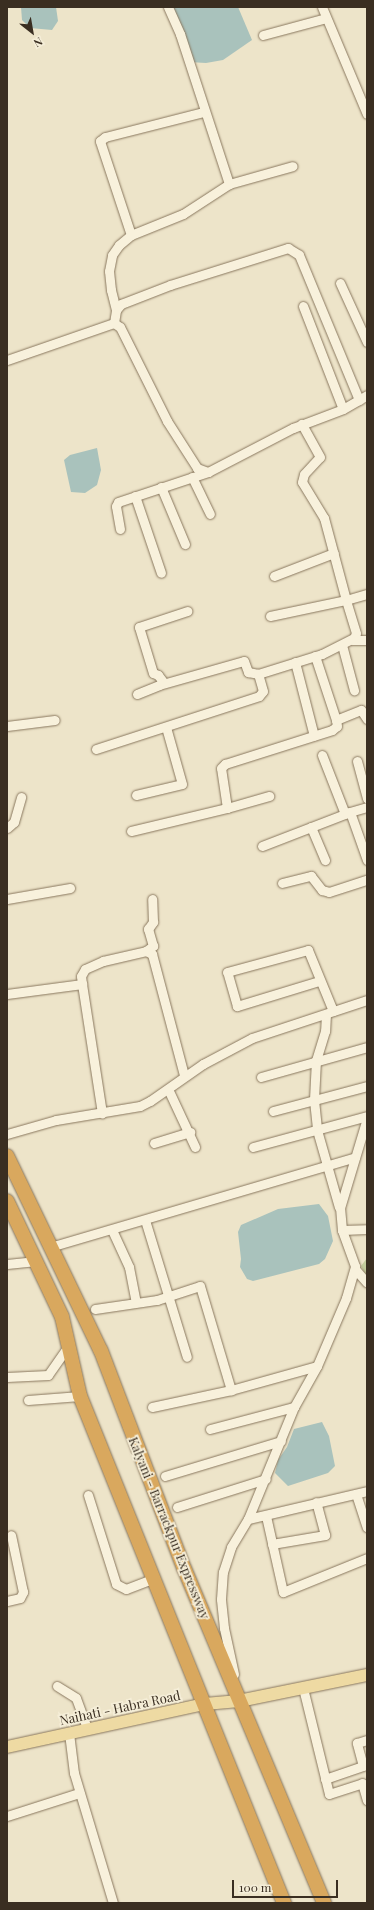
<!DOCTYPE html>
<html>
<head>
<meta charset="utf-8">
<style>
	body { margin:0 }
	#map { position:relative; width:374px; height:1910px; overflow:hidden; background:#ede4c9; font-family:"Playfair Display",serif }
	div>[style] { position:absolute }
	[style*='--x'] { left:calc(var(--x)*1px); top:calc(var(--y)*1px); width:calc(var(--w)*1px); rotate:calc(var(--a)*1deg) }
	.green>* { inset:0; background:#c4cc9d }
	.water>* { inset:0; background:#a9c2bc }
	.roads { filter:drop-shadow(0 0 1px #89775e) drop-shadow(0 0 1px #89775e) }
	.minor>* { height:9px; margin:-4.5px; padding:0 4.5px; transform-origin:4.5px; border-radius:4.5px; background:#f8f1dc }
	.major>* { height:12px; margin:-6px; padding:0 6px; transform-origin:6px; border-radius:6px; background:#eedaa3 }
	.highway>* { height:14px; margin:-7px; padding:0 7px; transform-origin:7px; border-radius:7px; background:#d9a85e }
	span { translate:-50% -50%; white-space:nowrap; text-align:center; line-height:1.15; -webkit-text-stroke:3.5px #f5eed8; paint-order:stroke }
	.street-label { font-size:13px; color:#3a2e21 }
	.frame { position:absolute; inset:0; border:8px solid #3a2e21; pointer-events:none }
	.north { position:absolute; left:12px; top:12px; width:40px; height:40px; -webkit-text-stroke:3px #f5eed8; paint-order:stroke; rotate:149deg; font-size:11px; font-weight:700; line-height:16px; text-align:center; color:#3a2e21 }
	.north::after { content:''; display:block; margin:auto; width:14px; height:18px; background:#3a2e21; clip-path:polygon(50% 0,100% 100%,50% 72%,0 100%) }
	.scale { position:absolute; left:232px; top:1880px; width:106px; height:18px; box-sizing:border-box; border:2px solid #3a2e21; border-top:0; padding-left:5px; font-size:12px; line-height:14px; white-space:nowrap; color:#3a2e21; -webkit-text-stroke:3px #f5eed8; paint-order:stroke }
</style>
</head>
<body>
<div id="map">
	<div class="green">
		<i style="clip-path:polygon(367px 1258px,367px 1278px,361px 1266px)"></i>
	</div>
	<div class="water">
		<i style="clip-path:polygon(21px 7px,56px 7px,58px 21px,52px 30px,30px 28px,22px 20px)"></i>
		<i style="clip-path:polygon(166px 7px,238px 7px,252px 40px,223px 60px,206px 63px,189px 62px)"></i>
		<i style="clip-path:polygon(97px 448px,101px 470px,97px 485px,85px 493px,71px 492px,64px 460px,70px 455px)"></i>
		<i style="clip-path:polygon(319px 1204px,328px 1216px,333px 1241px,325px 1259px,319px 1264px,253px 1281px,247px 1279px,240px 1267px,241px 1259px,238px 1232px,241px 1225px,278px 1209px)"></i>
		<i style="clip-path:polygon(322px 1422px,329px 1436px,335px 1466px,328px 1473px,288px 1486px,275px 1473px,278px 1460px,287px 1447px,294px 1429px)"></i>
	</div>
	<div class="roads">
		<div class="minor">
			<i style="--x:168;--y:7;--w:30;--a:66"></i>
			<i style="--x:180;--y:34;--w:158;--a:71.9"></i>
			<i style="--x:322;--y:7;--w:116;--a:67.2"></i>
			<i style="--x:263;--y:35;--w:65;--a:-15.1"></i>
			<i style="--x:131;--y:235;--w:99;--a:-108.3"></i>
			<i style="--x:100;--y:141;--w:6;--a:-39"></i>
			<i style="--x:105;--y:137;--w:102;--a:-14.2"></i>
			<i style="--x:340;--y:283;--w:65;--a:65.4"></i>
			<i style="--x:303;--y:306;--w:110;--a:68.8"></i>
			<i style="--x:116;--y:310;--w:21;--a:-104"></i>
			<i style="--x:111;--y:290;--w:19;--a:-96"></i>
			<i style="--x:109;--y:271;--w:16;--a:-79"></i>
			<i style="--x:112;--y:255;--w:12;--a:-55"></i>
			<i style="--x:119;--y:245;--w:16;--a:-40"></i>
			<i style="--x:131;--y:235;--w:56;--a:-22"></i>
			<i style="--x:183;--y:214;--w:55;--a:-33.1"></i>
			<i style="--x:229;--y:184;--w:66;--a:-15.7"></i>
			<i style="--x:114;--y:323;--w:13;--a:-81"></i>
			<i style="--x:116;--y:310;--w:8;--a:-50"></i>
			<i style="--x:121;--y:304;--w:53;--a:-21.2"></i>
			<i style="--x:170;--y:285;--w:124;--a:-17.4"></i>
			<i style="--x:288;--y:248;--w:13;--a:32"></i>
			<i style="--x:299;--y:255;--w:157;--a:67.5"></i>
			<i style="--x:7;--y:360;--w:113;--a:-19.1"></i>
			<i style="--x:114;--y:323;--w:7;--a:34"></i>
			<i style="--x:120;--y:327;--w:105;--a:63.4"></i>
			<i style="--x:167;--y:421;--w:56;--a:57.4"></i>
			<i style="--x:197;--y:468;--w:12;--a:20"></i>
			<i style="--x:208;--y:472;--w:96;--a:-27.4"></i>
			<i style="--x:293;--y:428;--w:53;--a:-20.8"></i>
			<i style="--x:343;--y:409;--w:28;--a:-30"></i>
			<i style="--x:192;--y:477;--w:41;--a:64.1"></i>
			<i style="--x:161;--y:487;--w:62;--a:67.2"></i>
			<i style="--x:135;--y:496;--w:81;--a:71.3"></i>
			<i style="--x:120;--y:529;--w:23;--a:-100"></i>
			<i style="--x:116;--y:506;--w:4;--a:-63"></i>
			<i style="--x:118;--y:502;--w:95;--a:-18.4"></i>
			<i style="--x:274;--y:576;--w:64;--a:-21"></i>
			<i style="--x:270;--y:616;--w:78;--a:-11.9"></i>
			<i style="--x:346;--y:600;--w:85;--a:-105"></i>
			<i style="--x:324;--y:518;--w:42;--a:-121.4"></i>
			<i style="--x:302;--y:482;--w:8;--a:-76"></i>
			<i style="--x:304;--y:474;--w:23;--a:-47"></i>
			<i style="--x:320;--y:457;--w:38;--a:-119"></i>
			<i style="--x:352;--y:640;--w:15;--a:0"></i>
			<i style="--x:342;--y:645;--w:47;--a:75.1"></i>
			<i style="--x:315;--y:656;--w:67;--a:71.8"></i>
			<i style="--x:295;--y:662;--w:76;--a:75.6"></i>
			<i style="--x:164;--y:683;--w:10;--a:-127"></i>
			<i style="--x:158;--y:675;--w:5;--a:-158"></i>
			<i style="--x:153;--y:673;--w:48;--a:-106.9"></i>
			<i style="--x:139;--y:627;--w:51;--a:-18.4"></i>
			<i style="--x:137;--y:694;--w:24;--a:-22"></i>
			<i style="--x:159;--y:685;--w:88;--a:-15.8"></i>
			<i style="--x:244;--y:661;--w:12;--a:70"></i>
			<i style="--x:248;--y:672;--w:10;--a:11"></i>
			<i style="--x:258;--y:674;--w:67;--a:-17.4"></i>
			<i style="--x:322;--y:654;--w:36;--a:-27"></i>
			<i style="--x:354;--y:638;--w:5;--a:-68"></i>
			<i style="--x:356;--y:633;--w:34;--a:-107"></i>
			<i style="--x:346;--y:600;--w:22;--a:-16"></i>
			<i style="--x:7;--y:726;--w:48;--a:-7.1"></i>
			<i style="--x:96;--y:749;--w:171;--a:-18"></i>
			<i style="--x:259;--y:696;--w:6;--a:-51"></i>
			<i style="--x:263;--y:691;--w:18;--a:-106"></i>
			<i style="--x:322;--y:755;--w:63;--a:68.7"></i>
			<i style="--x:357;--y:761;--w:39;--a:75"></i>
			<i style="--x:136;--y:795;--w:47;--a:-13.4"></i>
			<i style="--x:182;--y:784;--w:59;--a:-105.7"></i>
			<i style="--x:367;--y:807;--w:18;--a:164"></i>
			<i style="--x:350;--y:812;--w:51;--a:70.5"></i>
			<i style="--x:227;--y:808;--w:44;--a:-15.9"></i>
			<i style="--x:311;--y:827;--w:36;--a:67"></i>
			<i style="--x:7;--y:828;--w:9;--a:-41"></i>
			<i style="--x:14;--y:822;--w:26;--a:-74"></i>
			<i style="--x:131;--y:831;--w:99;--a:-13.5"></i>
			<i style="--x:227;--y:808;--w:40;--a:-98.5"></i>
			<i style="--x:221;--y:768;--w:6;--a:-45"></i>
			<i style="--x:225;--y:764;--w:112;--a:-17.6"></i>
			<i style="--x:332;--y:730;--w:6;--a:-39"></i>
			<i style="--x:337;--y:726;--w:6;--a:-99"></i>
			<i style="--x:336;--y:720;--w:27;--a:-22"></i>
			<i style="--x:361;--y:710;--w:11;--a:56"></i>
			<i style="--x:262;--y:846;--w:94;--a:-21.1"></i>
			<i style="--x:282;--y:883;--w:30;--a:-14"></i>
			<i style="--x:311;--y:876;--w:18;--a:52"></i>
			<i style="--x:322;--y:890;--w:7;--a:16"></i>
			<i style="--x:329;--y:892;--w:40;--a:-18"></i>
			<i style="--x:7;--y:899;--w:64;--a:-9.9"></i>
			<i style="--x:146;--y:951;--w:9;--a:-36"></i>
			<i style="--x:153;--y:946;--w:18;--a:-106"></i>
			<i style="--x:148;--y:929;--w:9;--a:-54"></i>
			<i style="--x:153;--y:922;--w:23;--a:-92"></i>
			<i style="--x:319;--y:981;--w:86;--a:163"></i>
			<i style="--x:237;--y:1006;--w:35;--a:-106"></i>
			<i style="--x:227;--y:972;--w:84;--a:-15.2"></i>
			<i style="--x:308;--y:950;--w:66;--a:67.7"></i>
			<i style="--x:82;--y:984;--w:8;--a:-97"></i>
			<i style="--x:81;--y:976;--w:8;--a:-60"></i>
			<i style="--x:85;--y:969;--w:20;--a:-24"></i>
			<i style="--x:103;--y:961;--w:44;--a:-13.1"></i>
			<i style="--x:146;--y:951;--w:7;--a:27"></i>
			<i style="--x:152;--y:954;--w:125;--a:75.2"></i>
			<i style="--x:7;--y:994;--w:76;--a:-7.6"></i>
			<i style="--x:82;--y:984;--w:131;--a:81.2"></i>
			<i style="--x:326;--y:1014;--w:17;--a:93"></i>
			<i style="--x:325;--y:1031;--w:30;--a:107"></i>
			<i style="--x:316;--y:1060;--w:40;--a:92.9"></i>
			<i style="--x:314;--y:1100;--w:30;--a:84"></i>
			<i style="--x:317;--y:1130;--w:80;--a:74.1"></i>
			<i style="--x:261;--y:1077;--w:110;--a:-15.8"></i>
			<i style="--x:168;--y:1089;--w:64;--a:65"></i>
			<i style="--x:273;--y:1111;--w:97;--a:-14.9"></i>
			<i style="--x:7;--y:1134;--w:51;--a:-15.9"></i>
			<i style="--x:56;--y:1120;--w:85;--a:-9.5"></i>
			<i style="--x:140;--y:1106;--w:11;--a:-27"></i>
			<i style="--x:150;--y:1101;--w:65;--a:-34.9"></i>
			<i style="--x:203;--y:1064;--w:55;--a:-28"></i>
			<i style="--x:252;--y:1038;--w:121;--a:-18.3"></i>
			<i style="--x:154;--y:1143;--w:38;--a:-17"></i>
			<i style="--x:253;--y:1147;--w:118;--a:-15.2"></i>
			<i style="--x:145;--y:1220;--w:143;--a:73"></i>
			<i style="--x:112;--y:1230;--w:41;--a:65.3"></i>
			<i style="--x:129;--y:1267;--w:36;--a:79"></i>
			<i style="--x:342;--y:1230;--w:25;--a:-2"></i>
			<i style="--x:50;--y:1247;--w:318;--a:-16.4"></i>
			<i style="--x:7;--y:1264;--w:27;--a:-6"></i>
			<i style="--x:355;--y:1269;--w:18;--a:49"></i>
			<i style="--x:95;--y:1309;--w:63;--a:-8.3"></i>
			<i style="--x:157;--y:1300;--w:45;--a:-18"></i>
			<i style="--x:200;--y:1286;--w:109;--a:73.4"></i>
			<i style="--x:7;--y:1377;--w:41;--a:-2.8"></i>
			<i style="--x:48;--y:1375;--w:37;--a:-55"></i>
			<i style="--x:28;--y:1400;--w:52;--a:-4.4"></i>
			<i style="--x:152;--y:1407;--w:81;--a:-12.1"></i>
			<i style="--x:231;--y:1390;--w:89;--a:-15.6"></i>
			<i style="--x:210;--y:1429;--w:87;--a:-14.7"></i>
			<i style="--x:165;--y:1476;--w:121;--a:-16.8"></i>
			<i style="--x:356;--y:1494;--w:35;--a:72"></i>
			<i style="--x:88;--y:1495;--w:93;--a:72.5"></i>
			<i style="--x:116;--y:1584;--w:11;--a:27"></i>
			<i style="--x:126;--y:1589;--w:30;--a:-21"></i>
			<i style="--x:177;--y:1507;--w:93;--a:-17.5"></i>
			<i style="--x:266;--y:1516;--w:78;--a:77.4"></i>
			<i style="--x:283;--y:1592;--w:91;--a:-22"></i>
			<i style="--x:248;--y:1519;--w:122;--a:-13.2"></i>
			<i style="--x:272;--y:1544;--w:54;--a:-9.6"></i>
			<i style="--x:325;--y:1535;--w:34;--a:-105"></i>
			<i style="--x:7;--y:1601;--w:13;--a:-13"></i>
			<i style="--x:20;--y:1598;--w:7;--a:-63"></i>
			<i style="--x:23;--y:1592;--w:58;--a:-101.9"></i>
			<i style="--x:234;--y:1674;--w:47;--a:-102.3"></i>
			<i style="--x:224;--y:1628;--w:29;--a:-96"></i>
			<i style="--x:221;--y:1599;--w:27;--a:-86"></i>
			<i style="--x:223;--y:1572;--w:26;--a:-72"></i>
			<i style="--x:231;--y:1547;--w:33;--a:-59"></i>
			<i style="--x:248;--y:1519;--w:121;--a:-67.7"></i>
			<i style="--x:294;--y:1407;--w:47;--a:-60.7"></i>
			<i style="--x:317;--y:1366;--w:74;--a:-66.9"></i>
			<i style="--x:346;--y:1298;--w:33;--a:-74"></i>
			<i style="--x:355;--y:1266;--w:38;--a:-110"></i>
			<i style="--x:342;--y:1230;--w:22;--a:-95"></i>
			<i style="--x:340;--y:1208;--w:94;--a:-73.3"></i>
			<i style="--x:57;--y:1686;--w:22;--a:32"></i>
			<i style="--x:76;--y:1698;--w:33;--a:70"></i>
			<i style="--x:303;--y:1688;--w:109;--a:76.2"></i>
			<i style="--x:329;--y:1794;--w:35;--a:-18"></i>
			<i style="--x:362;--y:1783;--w:18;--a:74"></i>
			<i style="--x:69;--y:1733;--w:40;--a:82.9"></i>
			<i style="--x:74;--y:1773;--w:136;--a:73.3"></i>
			<i style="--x:325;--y:1779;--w:40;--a:-18.9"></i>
			<i style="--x:363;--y:1766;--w:24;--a:-105"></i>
			<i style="--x:357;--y:1743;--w:10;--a:-17"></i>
			<i style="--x:7;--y:1816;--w:76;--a:-17.7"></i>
		</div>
		<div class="major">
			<i style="--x:7;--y:1747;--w:203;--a:-12.3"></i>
			<i style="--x:205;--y:1704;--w:34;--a:-5"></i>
			<i style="--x:239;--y:1701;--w:131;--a:-11.5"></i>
		</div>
		<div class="highway">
			<i style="--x:7;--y:1156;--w:216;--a:64.3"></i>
			<i style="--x:101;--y:1351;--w:232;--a:69.1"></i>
			<i style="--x:184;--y:1568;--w:363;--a:67.3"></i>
			<i style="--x:7;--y:1201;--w:128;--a:64.6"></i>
			<i style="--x:62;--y:1317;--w:81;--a:77.2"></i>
			<i style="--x:80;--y:1396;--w:547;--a:68.08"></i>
		</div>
	</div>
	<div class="street-label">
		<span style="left:169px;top:1528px;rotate:68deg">Kalyani - Barrackpur Expressway</span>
		<span style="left:120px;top:1708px;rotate:-12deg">Naihati - Habra Road</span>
	</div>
	<div class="frame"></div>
	<div class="north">N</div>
	<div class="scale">100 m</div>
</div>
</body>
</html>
